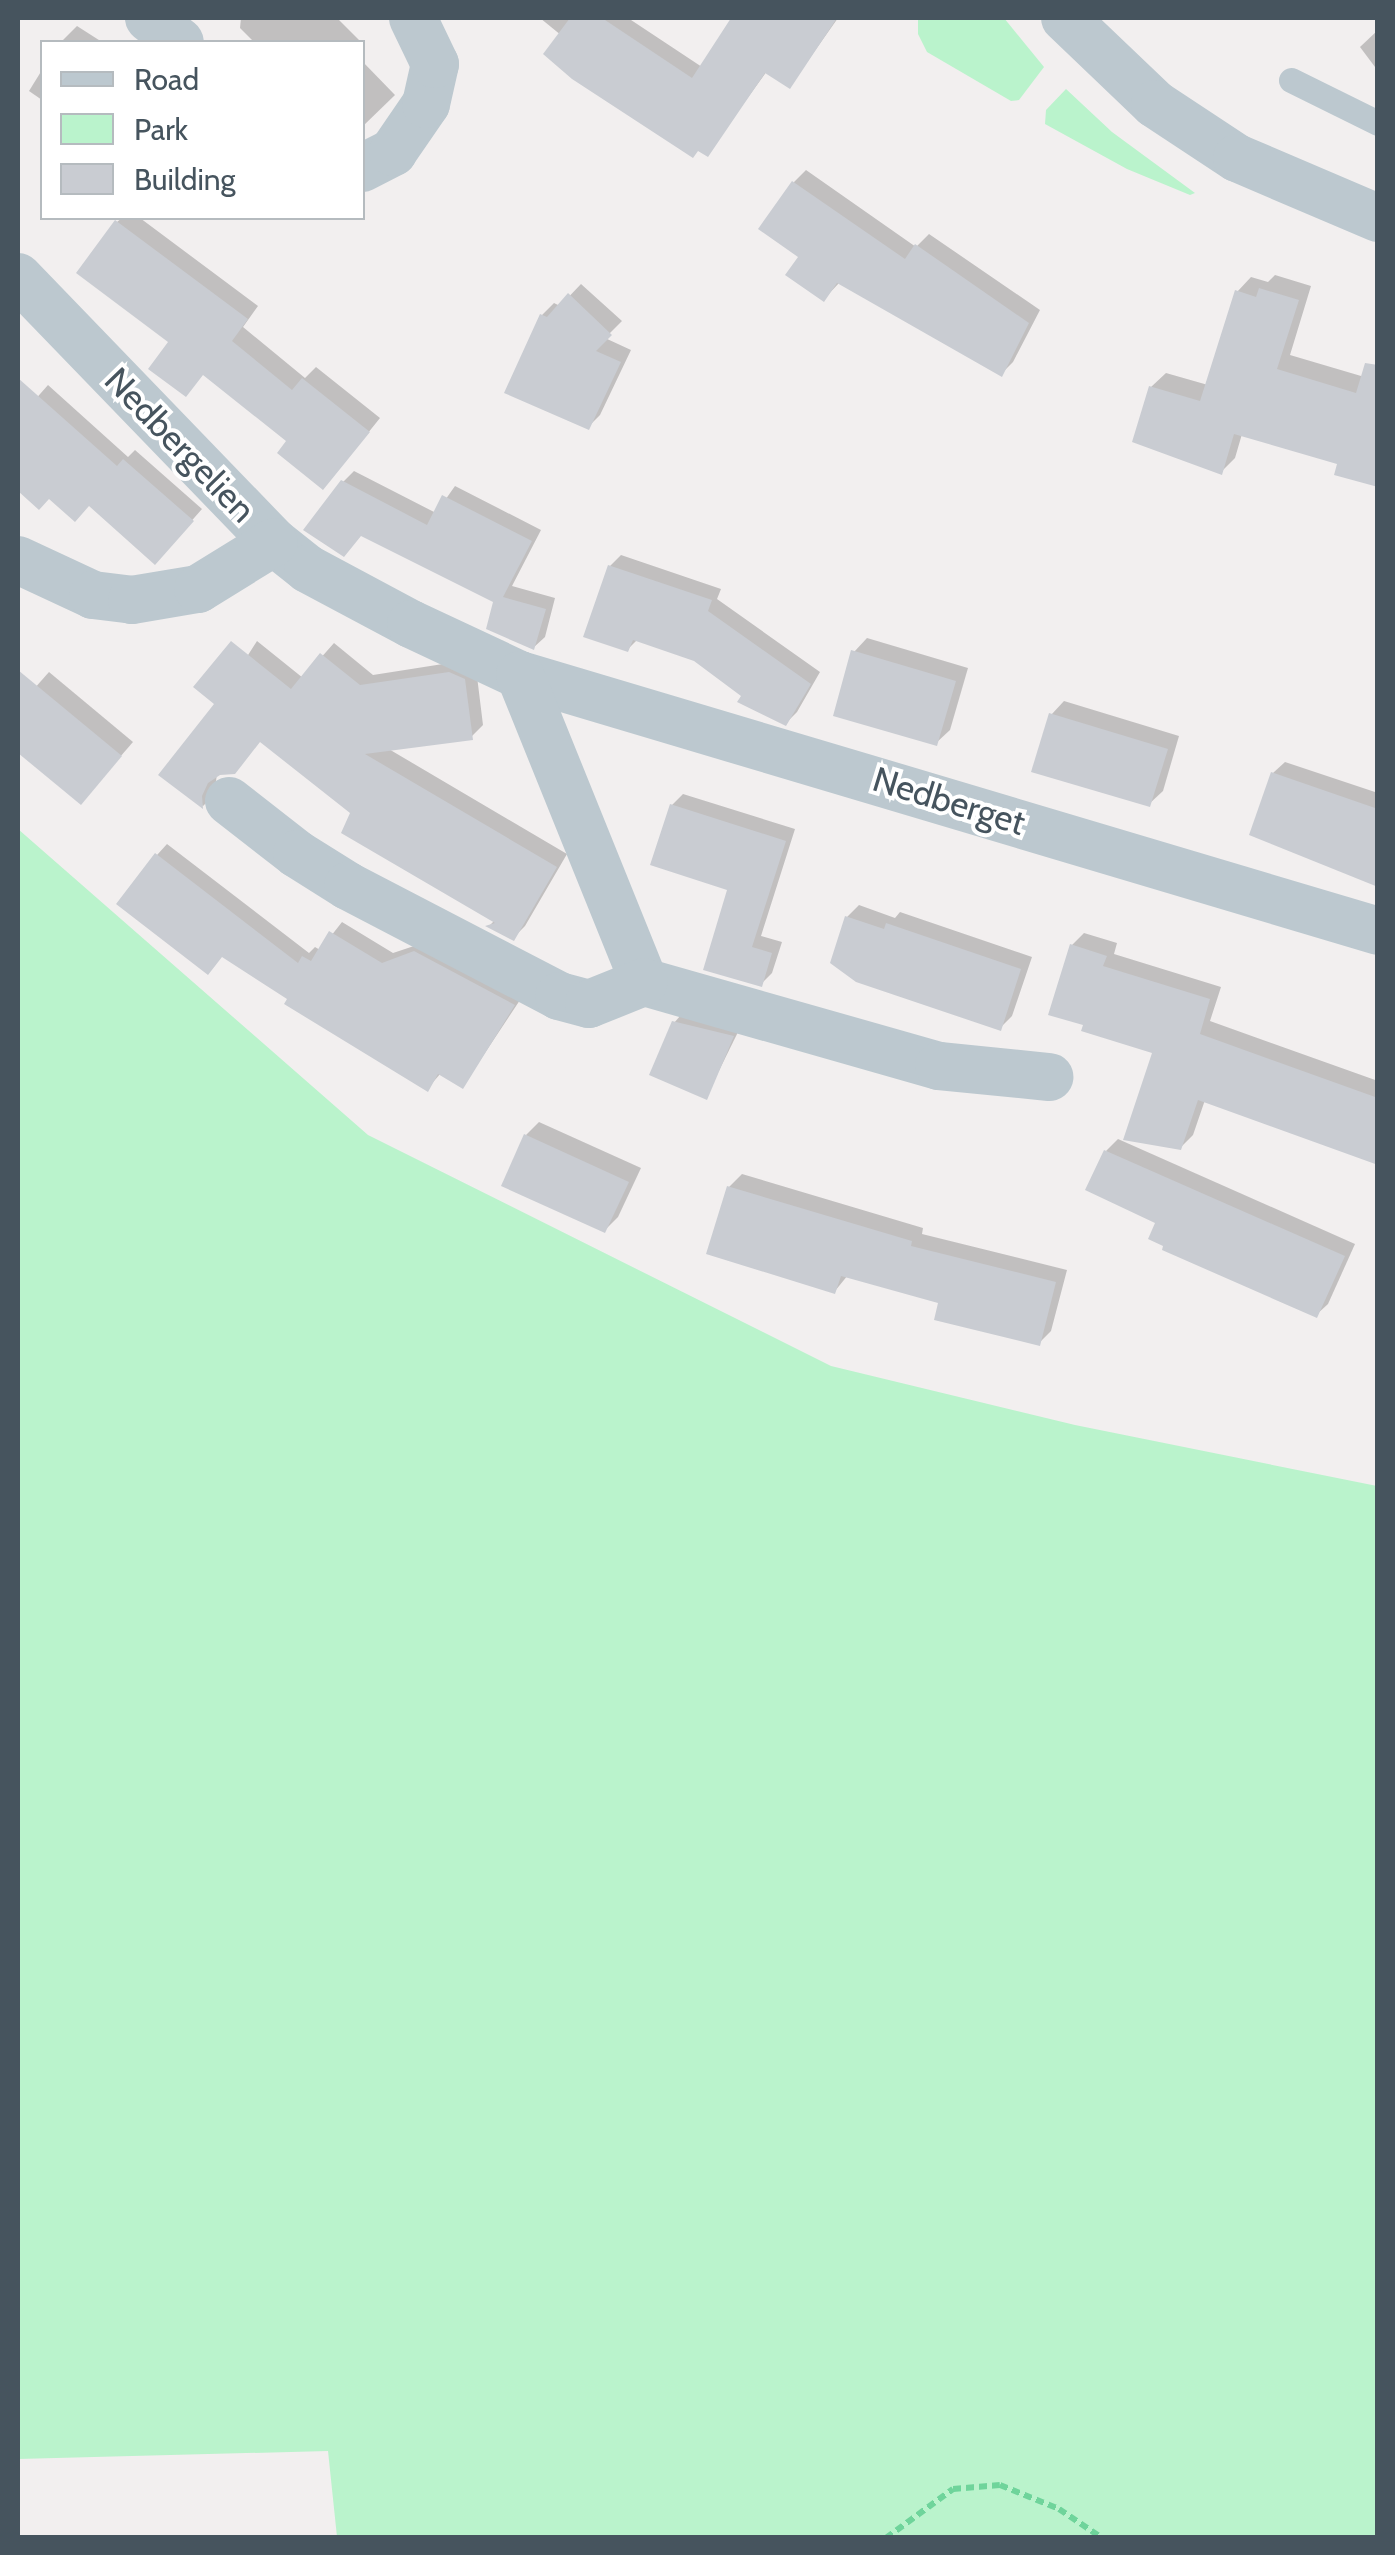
<!DOCTYPE html>
<html>
<head>
<meta charset="utf-8">
<style>
	body { margin:0 }
	#map { position:relative; width:1395px; height:2555px; overflow:hidden; background:#f2efef; font-family:Cabin,sans-serif }
	div>[style] { position:absolute }
	[style*='--x'] { left:calc(var(--x)*1px); top:calc(var(--y)*1px); width:calc(var(--w)*1px); rotate:calc(var(--a)*1deg) }
	.green>* { inset:0; background:#baf3cc }
	.shadow>* { inset:0; background:#0003 }
	.building>* { inset:0; background:#c9ccd2 }
	.path>* { height:6px; margin-top:-3px; transform-origin:0; background:repeating-linear-gradient(90deg,#6fd49b 0 8px,transparent 0 13px) }
	.lane>* { height:25px; margin:-12.5px; padding:0 12.5px; transform-origin:12.5px; border-radius:12.5px; background:#bcc8cf }
	.street>* { height:48px; margin:-24px; padding:0 24px; transform-origin:24px; border-radius:24px; background:#bcc8cf }
	span { translate:-50% -50%; white-space:nowrap; text-align:center; line-height:1.15; -webkit-text-stroke:8px #fff; paint-order:stroke }
	.street-label { font-size:35px; color:#46545e }
	.frame { position:absolute; inset:0; border:20px solid #46545e; pointer-events:none }
	.legend { position:absolute; left:40px; top:40px; width:325px; height:180px; box-sizing:border-box; background:#fff; border:2px solid #b5bbbf; margin:0; padding:12px 18px; list-style:none; font-size:30px; color:#46545e }
	.legend li { display:flex; align-items:center; gap:20px; height:50px }
	.legend b { width:50px; border:2px solid #b5bbbf }
</style>
</head>
<body>
<div id="map">
	<div class="green">
		<i style="clip-path:polygon(918px 18px,1004px 18px,1044px 67px,1019px 100px,1011px 101px,927px 52px,918px 34px)"></i>
		<i style="clip-path:polygon(1066px 89px,1112px 132px,1195px 193px,1190px 195px,1127px 169px,1045px 124px,1046px 110px)"></i>
		<i style="clip-path:polygon(18px 829px,368px 1135px,831px 1366px,1075px 1425px,1377px 1486px,1377px 2537px,337px 2537px,328px 2451px,18px 2459px)"></i>
	</div>
	<div class="shadow">
		<i style="clip-path:polygon(241px 18px,337px 18px,361px 42px,254px 42px,240px 28px)"></i>
		<i style="clip-path:polygon(540px 18px,628px 18px,702px 67px,734px 18px,838px 18px,790px 86px,767px 71px,707px 154px)"></i>
		<i style="clip-path:polygon(77px 26px,102px 42px,61px 42px)"></i>
		<i style="clip-path:polygon(1378px 30px,1378px 71px,1360px 47px)"></i>
		<i style="clip-path:polygon(362px 61px,395px 95px,362px 127px)"></i>
		<i style="clip-path:polygon(42px 70px,42px 100px,29px 91px)"></i>
		<i style="clip-path:polygon(806px 170px,916px 247px,929px 234px,1040px 310px,1013px 362px,1001px 374px,840px 282px,824px 299px,801px 256px,794px 182px)"></i>
		<i style="clip-path:polygon(122px 218px,140px 218px,258px 306px,243px 327px,305px 378px,316px 367px,380px 418px,335px 474px,171px 342px,117px 222px)"></i>
		<i style="clip-path:polygon(1275px 275px,1311px 286px,1290px 355px,1378px 381px,1340px 462px,1242px 434px,1235px 458px,1221px 472px,1151px 387px,1166px 373px,1208px 385px,1237px 292px,1251px 277px,1268px 282px)"></i>
		<i style="clip-path:polygon(581px 284px,622px 321px,605px 338px,631px 350px,600px 415px,588px 427px,542px 315px,554px 303px,560px 306px)"></i>
		<i style="clip-path:polygon(48px 385px,128px 457px,135px 450px,202px 509px,165px 551px,90px 504px,49px 496px,39px 506px,18px 487px,18px 419px)"></i>
		<i style="clip-path:polygon(354px 471px,436px 513px,455px 486px,541px 530px,512px 586px,555px 598px,545px 637px,533px 648px,496px 600px,343px 482px)"></i>
		<i style="clip-path:polygon(621px 555px,721px 589px,717px 599px,820px 672px,797px 712px,786px 723px,695px 659px,638px 639px,628px 649px,610px 566px)"></i>
		<i style="clip-path:polygon(867px 638px,968px 668px,950px 730px,936px 743px,854px 652px)"></i>
		<i style="clip-path:polygon(257px 641px,303px 678px,334px 643px,373px 675px,462px 661px,476px 668px,483px 725px,471px 737px,387px 748px,567px 854px,525px 926px,513px 938px,489px 926px,495px 920px,262px 740px,217px 774px,214px 795px,203px 806px,162px 775px,217px 704px)"></i>
		<i style="clip-path:polygon(49px 672px,133px 742px,81px 802px,18px 750px,18px 707px)"></i>
		<i style="clip-path:polygon(1064px 701px,1179px 736px,1163px 791px,1149px 804px,1051px 715px)"></i>
		<i style="clip-path:polygon(1285px 762px,1378px 793px,1378px 884px,1273px 773px)"></i>
		<i style="clip-path:polygon(683px 794px,795px 829px,761px 936px,782px 942px,772px 973px,761px 984px,730px 888px,672px 805px)"></i>
		<i style="clip-path:polygon(167px 844px,309px 953px,315px 947px,320px 950px,342px 922px,393px 953px,426px 942px,524px 994px,463px 1086px,441px 1073px,427px 1089px,291px 999px,157px 855px)"></i>
		<i style="clip-path:polygon(859px 905px,895px 918px,900px 912px,1032px 957px,1012px 1016px,1000px 1028px,847px 917px)"></i>
		<i style="clip-path:polygon(1084px 933px,1117px 943px,1114px 954px,1221px 987px,1210px 1021px,1378px 1081px,1378px 1154px,1205px 1100px,1193px 1135px,1180px 1148px,1155px 1051px,1072px 945px)"></i>
		<i style="clip-path:polygon(680px 1016px,739px 1030px,706px 1097px,674px 1023px)"></i>
		<i style="clip-path:polygon(539px 1122px,641px 1168px,618px 1217px,605px 1230px,526px 1135px)"></i>
		<i style="clip-path:polygon(1118px 1139px,1355px 1244px,1328px 1304px,1316px 1315px,1158px 1222px,1106px 1151px)"></i>
		<i style="clip-path:polygon(742px 1174px,923px 1228px,922px 1234px,1067px 1270px,1051px 1331px,1039px 1343px,941px 1301px,848px 1275px,835px 1291px,729px 1187px)"></i>
	</div>
	<div class="building">
		<i style="clip-path:polygon(570px 18px,602px 18px,692px 78px,731px 18px,837px 18px,790px 89px,765px 73px,708px 157px,698px 151px,693px 158px,572px 79px,543px 54px)"></i>
		<i style="clip-path:polygon(792px 181px,905px 259px,915px 244px,1029px 323px,1002px 377px,837px 283px,824px 302px,785px 275px,798px 257px,758px 229px)"></i>
		<i style="clip-path:polygon(115px 220px,248px 319px,232px 341px,292px 390px,302px 378px,370px 432px,323px 490px,277px 453px,286px 441px,203px 375px,186px 397px,148px 369px,168px 342px,76px 273px)"></i>
		<i style="clip-path:polygon(1259px 288px,1299px 300px,1277px 369px,1356px 393px,1365px 363px,1378px 365px,1378px 487px,1334px 475px,1337px 464px,1234px 434px,1222px 475px,1132px 442px,1149px 386px,1200px 401px,1235px 290px,1256px 297px)"></i>
		<i style="clip-path:polygon(568px 293px,612px 335px,596px 351px,621px 362px,589px 430px,504px 393px,540px 314px,547px 317px)"></i>
		<i style="clip-path:polygon(18px 378px,117px 466px,123px 459px,194px 521px,155px 565px,89px 506px,75px 522px,49px 499px,39px 510px,18px 491px)"></i>
		<i style="clip-path:polygon(341px 480px,427px 525px,442px 495px,532px 541px,503px 597px,546px 609px,534px 650px,486px 629px,493px 602px,361px 536px,344px 557px,303px 530px)"></i>
		<i style="clip-path:polygon(608px 565px,712px 600px,708px 611px,811px 684px,786px 726px,737px 702px,741px 696px,694px 661px,633px 640px,628px 652px,583px 637px)"></i>
		<i style="clip-path:polygon(231px 641px,291px 689px,320px 653px,360px 685px,449px 672px,465px 679px,473px 740px,365px 754px,557px 867px,514px 941px,485px 926px,495px 923px,341px 833px,350px 813px,260px 742px,235px 774px,220px 775px,208px 783px,202px 796px,203px 809px,158px 775px,214px 704px,193px 687px)"></i>
		<i style="clip-path:polygon(851px 650px,956px 681px,937px 746px,833px 716px)"></i>
		<i style="clip-path:polygon(18px 670px,122px 756px,81px 805px,18px 753px)"></i>
		<i style="clip-path:polygon(1049px 713px,1168px 749px,1150px 807px,1031px 772px)"></i>
		<i style="clip-path:polygon(1271px 772px,1378px 809px,1378px 887px,1249px 835px)"></i>
		<i style="clip-path:polygon(670px 804px,786px 841px,752px 947px,772px 953px,762px 987px,703px 970px,727px 890px,650px 865px)"></i>
		<i style="clip-path:polygon(155px 853px,298px 963px,302px 956px,311px 961px,329px 931px,382px 963px,414px 951px,515px 1005px,463px 1089px,438px 1074px,428px 1092px,284px 1004px,287px 999px,222px 957px,208px 975px,116px 904px)"></i>
		<i style="clip-path:polygon(845px 916px,884px 929px,886px 923px,1021px 969px,1001px 1031px,856px 982px,830px 963px)"></i>
		<i style="clip-path:polygon(1070px 944px,1107px 956px,1103px 966px,1210px 999px,1200px 1034px,1378px 1098px,1378px 1165px,1198px 1100px,1181px 1150px,1123px 1140px,1152px 1053px,1081px 1031px,1083px 1025px,1048px 1015px)"></i>
		<i style="clip-path:polygon(672px 1021px,734px 1036px,707px 1100px,649px 1075px)"></i>
		<i style="clip-path:polygon(524px 1134px,629px 1182px,605px 1233px,501px 1186px)"></i>
		<i style="clip-path:polygon(1104px 1150px,1345px 1256px,1317px 1318px,1162px 1250px,1163px 1246px,1148px 1239px,1155px 1223px,1085px 1190px)"></i>
		<i style="clip-path:polygon(727px 1186px,912px 1241px,911px 1246px,1056px 1282px,1040px 1346px,934px 1320px,938px 1303px,841px 1276px,835px 1294px,706px 1254px)"></i>
	</div>
	<div class="path">
		<i style="--x:886;--y:2538;--w:83;--a:-36.2"></i>
		<i style="--x:953;--y:2489;--w:47;--a:-4.9"></i>
		<i style="--x:1000;--y:2485;--w:64;--a:22.1"></i>
		<i style="--x:1059;--y:2509;--w:52;--a:34"></i>
	</div>
	<div class="lane">
		<i style="--x:1291;--y:80;--w:97;--a:26.3"></i>
	</div>
	<div class="street">
		<i style="--x:149;--y:18;--w:39;--a:38"></i>
		<i style="--x:1065;--y:18;--w:124;--a:43.7"></i>
		<i style="--x:1155;--y:104;--w:98;--a:33.4"></i>
		<i style="--x:1237;--y:158;--w:153;--a:23.1"></i>
		<i style="--x:362;--y:168;--w:35;--a:-27"></i>
		<i style="--x:393;--y:152;--w:58;--a:-55.5"></i>
		<i style="--x:426;--y:104;--w:41;--a:-77.3"></i>
		<i style="--x:435;--y:64;--w:51;--a:-115.6"></i>
		<i style="--x:18;--y:277;--w:368;--a:46"></i>
		<i style="--x:274;--y:542;--w:43;--a:38.5"></i>
		<i style="--x:308;--y:569;--w:117;--a:28.1"></i>
		<i style="--x:411;--y:624;--w:120;--a:25.1"></i>
		<i style="--x:520;--y:675;--w:895;--a:16.61"></i>
		<i style="--x:18;--y:560;--w:83;--a:25"></i>
		<i style="--x:93;--y:595;--w:39;--a:7"></i>
		<i style="--x:132;--y:600;--w:67;--a:-9.5"></i>
		<i style="--x:198;--y:589;--w:89;--a:-31.7"></i>
		<i style="--x:520;--y:675;--w:331;--a:68"></i>
		<i style="--x:644;--y:982;--w:307;--a:15.9"></i>
		<i style="--x:939;--y:1066;--w:111;--a:5.7"></i>
		<i style="--x:229;--y:801;--w:86;--a:37.9"></i>
		<i style="--x:297;--y:854;--w:60;--a:32.1"></i>
		<i style="--x:348;--y:886;--w:238;--a:27.5"></i>
		<i style="--x:559;--y:996;--w:31;--a:15"></i>
		<i style="--x:589;--y:1004;--w:59;--a:-21.8"></i>
	</div>
	<div class="street-label">
		<span style="left:180px;top:445px;rotate:46deg">Nedbergelien</span>
		<span style="left:949px;top:801px;rotate:17deg">Nedberget</span>
	</div>
	<div class="frame"></div>
	<ul class="legend">
	<li><b style="height:12px;background:#bcc8cf"></b>Road</li>
	<li><b style="height:28px;background:#baf3cc"></b>Park</li>
	<li><b style="height:28px;background:#c9ccd2"></b>Building</li>
	</ul>
</div>
</body>
</html>
